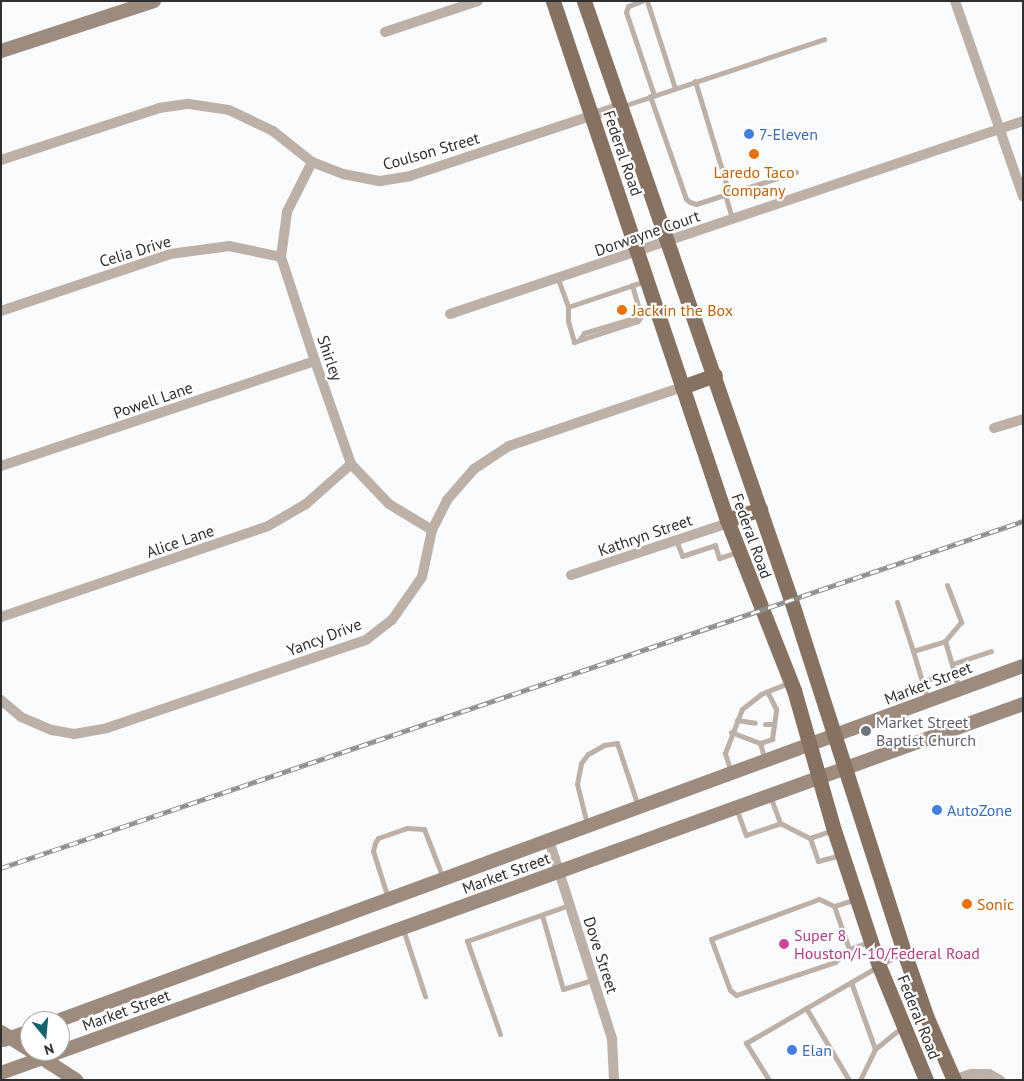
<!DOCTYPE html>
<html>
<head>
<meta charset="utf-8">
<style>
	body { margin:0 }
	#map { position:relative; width:1024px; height:1081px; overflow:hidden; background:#fafbfc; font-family:"PT Sans",sans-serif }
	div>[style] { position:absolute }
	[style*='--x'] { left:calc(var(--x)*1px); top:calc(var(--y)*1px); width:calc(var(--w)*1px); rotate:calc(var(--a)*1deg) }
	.lane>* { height:5px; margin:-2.5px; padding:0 2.5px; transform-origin:2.5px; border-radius:2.5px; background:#bcb0a7 }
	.street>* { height:10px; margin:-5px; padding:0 5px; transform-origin:5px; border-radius:5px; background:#bcb0a7 }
	.secondary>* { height:14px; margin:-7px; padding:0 7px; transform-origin:7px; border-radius:7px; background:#9d8b7e }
	.primary>* { height:15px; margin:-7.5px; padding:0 7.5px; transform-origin:7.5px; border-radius:7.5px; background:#877161 }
	.rail>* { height:5px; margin-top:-2.5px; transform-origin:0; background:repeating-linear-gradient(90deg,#fff 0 9px,#8d8d8e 0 18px); box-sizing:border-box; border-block:1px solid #8d8d8e }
	.dots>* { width:14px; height:14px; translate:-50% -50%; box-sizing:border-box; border:2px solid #fff; border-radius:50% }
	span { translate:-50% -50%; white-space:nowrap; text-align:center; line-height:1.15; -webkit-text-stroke:4.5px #fff; paint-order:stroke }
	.shop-label { font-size:16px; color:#366cbe }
	.left { translate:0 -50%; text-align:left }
	.street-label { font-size:16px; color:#2f2f2f }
	.food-label { font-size:16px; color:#c56008 }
	.worship-label { font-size:16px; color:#5b616d }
	.hotel-label { font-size:16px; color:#b23c85 }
	.frame { position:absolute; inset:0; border:2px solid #2f2f2f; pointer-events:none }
	.north { position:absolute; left:20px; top:1011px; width:50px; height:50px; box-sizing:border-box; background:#fff; border:1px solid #acacac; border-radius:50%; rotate:163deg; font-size:14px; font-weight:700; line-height:20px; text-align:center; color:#2f2f2f }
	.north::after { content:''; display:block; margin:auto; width:18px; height:22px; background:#14626b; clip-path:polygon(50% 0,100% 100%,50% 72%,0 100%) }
</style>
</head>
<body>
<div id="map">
	<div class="lane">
		<i style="--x:642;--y:1;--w:15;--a:160"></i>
		<i style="--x:628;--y:6;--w:6;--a:108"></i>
		<i style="--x:626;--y:12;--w:88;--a:71.4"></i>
		<i style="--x:647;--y:1;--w:91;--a:72.2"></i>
		<i style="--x:695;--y:81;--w:117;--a:73.1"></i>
		<i style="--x:650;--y:96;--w:109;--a:70.7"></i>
		<i style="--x:686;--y:199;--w:5;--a:37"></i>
		<i style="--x:690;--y:202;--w:6;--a:18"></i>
		<i style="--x:696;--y:204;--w:105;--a:-17.7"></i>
		<i style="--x:623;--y:106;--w:212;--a:-18.4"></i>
		<i style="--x:725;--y:194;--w:26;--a:74"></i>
		<i style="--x:558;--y:279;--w:30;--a:70"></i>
		<i style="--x:568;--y:307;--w:81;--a:-18.7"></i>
		<i style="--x:632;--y:285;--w:32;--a:74"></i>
		<i style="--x:568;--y:307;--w:14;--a:90"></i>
		<i style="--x:568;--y:321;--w:22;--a:74"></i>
		<i style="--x:574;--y:342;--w:67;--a:-18.2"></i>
		<i style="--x:638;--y:321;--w:6;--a:-59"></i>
		<i style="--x:580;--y:339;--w:7;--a:-56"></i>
		<i style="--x:584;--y:333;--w:73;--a:-16.7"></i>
		<i style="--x:676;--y:540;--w:17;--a:69"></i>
		<i style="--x:682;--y:556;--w:35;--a:-18"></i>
		<i style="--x:715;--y:545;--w:14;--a:73"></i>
		<i style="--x:719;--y:558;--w:20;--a:-18"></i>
		<i style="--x:947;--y:585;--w:40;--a:69"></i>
		<i style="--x:961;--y:622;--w:25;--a:130"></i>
		<i style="--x:945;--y:641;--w:50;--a:73.7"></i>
		<i style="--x:897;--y:602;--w:52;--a:71.9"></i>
		<i style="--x:913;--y:651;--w:34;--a:-17"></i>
		<i style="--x:913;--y:651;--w:52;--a:73.3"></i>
		<i style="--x:952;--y:664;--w:41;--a:-18.4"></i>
		<i style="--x:923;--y:681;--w:32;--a:-16"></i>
		<i style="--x:737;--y:720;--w:18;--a:9"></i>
		<i style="--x:765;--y:724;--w:9;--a:0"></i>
		<i style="--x:731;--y:732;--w:31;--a:21"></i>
		<i style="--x:760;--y:743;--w:18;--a:74"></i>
		<i style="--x:760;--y:743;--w:13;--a:-18"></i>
		<i style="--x:772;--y:739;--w:30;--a:-82"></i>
		<i style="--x:776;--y:709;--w:20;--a:-117"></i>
		<i style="--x:731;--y:772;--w:20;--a:-108"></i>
		<i style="--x:725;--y:753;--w:47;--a:-68.9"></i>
		<i style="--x:742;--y:709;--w:24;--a:-38"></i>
		<i style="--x:761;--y:694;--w:29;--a:-22"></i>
		<i style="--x:736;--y:808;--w:29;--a:70"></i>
		<i style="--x:746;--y:835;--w:36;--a:-19"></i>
		<i style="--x:780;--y:823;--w:29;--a:-110"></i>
		<i style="--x:780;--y:823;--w:34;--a:27"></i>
		<i style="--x:587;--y:824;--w:41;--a:-104"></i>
		<i style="--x:577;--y:784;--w:21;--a:-79"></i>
		<i style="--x:581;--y:763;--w:11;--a:-52"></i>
		<i style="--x:588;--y:754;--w:18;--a:-29"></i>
		<i style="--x:604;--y:745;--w:13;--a:-9"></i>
		<i style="--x:617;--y:743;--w:66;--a:71.6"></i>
		<i style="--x:833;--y:830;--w:24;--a:161"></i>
		<i style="--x:810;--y:838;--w:24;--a:71"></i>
		<i style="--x:818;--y:861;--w:23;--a:-15"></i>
		<i style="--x:388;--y:898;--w:49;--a:-107.7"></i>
		<i style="--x:373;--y:851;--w:8;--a:-76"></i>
		<i style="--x:375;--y:843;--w:6;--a:-59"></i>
		<i style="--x:378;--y:838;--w:31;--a:-19"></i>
		<i style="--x:407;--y:828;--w:17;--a:3"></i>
		<i style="--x:424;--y:829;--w:53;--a:68.8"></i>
		<i style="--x:856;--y:899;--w:23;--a:162"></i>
		<i style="--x:834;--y:906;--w:46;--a:70.8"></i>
		<i style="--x:849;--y:949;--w:21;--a:-19"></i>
		<i style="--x:834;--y:906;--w:17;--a:-155"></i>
		<i style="--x:819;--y:899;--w:115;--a:159.7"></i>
		<i style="--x:711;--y:939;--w:54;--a:69.6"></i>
		<i style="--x:730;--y:990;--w:8;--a:40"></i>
		<i style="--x:736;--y:995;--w:104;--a:-18.4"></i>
		<i style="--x:835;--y:962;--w:19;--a:-43"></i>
		<i style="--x:542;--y:915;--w:77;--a:74.2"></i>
		<i style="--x:563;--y:989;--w:31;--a:-17"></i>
		<i style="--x:403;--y:929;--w:71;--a:71.8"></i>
		<i style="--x:851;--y:982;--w:71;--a:70.3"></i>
		<i style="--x:806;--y:1008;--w:84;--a:59.2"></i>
		<i style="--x:500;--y:1034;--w:99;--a:-109.5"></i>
		<i style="--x:467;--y:941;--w:108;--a:-19.4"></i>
		<i style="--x:769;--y:1080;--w:44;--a:-121.9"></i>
		<i style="--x:746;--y:1043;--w:181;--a:-30.1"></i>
		<i style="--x:860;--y:1080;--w:34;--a:-64"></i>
		<i style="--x:875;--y:1049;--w:35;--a:-39"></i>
	</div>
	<div class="street">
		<i style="--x:955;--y:1;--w:207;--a:70.8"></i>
		<i style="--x:385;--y:32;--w:98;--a:-18.4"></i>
		<i style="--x:1;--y:160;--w:166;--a:-18.2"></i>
		<i style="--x:159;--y:108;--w:30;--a:-8"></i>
		<i style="--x:189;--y:104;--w:40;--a:8.5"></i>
		<i style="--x:229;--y:110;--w:49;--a:25.5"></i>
		<i style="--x:273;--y:131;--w:50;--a:38.5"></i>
		<i style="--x:312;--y:162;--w:33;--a:21"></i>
		<i style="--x:343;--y:174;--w:38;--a:11"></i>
		<i style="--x:380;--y:181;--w:30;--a:-9"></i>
		<i style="--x:410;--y:176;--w:222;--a:-18.4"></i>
		<i style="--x:312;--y:162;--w:56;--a:116.6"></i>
		<i style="--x:287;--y:212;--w:45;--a:97.6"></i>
		<i style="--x:281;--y:257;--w:109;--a:71.9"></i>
		<i style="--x:315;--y:361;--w:109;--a:70.7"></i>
		<i style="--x:351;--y:464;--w:55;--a:46.5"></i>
		<i style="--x:389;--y:504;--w:50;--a:31.2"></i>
		<i style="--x:1;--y:311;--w:178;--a:-18.6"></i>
		<i style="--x:170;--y:254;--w:60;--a:-7.7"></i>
		<i style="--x:229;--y:246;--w:53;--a:11.9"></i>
		<i style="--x:450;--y:314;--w:605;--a:-18.61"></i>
		<i style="--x:994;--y:428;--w:30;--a:-17"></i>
		<i style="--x:1;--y:466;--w:331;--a:-18.5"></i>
		<i style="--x:571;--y:575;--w:165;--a:-18.3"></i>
		<i style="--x:1;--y:617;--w:282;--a:-18.8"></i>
		<i style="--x:268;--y:526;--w:44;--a:-30.1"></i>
		<i style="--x:306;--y:504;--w:60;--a:-41.6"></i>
		<i style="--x:1;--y:700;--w:26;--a:40"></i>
		<i style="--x:21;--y:717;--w:34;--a:23"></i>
		<i style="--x:52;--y:730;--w:22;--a:10"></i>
		<i style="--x:74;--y:734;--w:34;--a:-10"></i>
		<i style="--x:107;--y:728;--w:274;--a:-18.8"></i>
		<i style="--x:366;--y:640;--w:33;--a:-38"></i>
		<i style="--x:392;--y:620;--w:52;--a:-55.1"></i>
		<i style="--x:422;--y:577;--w:48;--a:-78"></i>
		<i style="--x:432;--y:530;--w:34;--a:-63"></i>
		<i style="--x:447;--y:500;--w:41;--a:-48.9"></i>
		<i style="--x:474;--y:469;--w:42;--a:-33.3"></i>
		<i style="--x:509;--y:446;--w:183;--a:-18.8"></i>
		<i style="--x:549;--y:840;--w:209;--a:72.4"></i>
		<i style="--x:612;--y:1039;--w:41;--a:87.2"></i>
		<i style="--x:953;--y:1080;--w:20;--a:-18"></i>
		<i style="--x:972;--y:1074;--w:17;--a:0"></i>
		<i style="--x:989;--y:1074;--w:13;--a:29"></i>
	</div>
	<div class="secondary">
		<i style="--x:1;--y:51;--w:161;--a:-18.1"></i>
		<i style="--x:57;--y:1021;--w:1029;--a:-20.18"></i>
		<i style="--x:1;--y:1032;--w:34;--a:32"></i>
		<i style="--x:4;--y:1040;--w:28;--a:-19"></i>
		<i style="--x:31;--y:1051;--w:54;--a:32.8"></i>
		<i style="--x:1;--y:1073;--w:1087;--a:-19.85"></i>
	</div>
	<div class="primary">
		<i style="--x:553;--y:1;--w:547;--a:71.47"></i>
		<i style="--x:727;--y:520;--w:183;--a:68.5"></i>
		<i style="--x:794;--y:690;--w:146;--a:74.1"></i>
		<i style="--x:834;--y:830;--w:143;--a:71.7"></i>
		<i style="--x:879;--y:966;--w:123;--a:67.6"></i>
		<i style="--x:584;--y:1;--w:634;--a:70.94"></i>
		<i style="--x:791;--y:600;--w:370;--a:72.2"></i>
		<i style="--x:904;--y:952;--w:70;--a:70.8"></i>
		<i style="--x:927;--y:1018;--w:68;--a:66.5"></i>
		<i style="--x:682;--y:387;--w:35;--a:-20"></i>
		<i style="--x:727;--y:520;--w:35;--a:-18"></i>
	</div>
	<div class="rail">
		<i style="--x:1;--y:868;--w:1079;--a:-18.75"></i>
	</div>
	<div class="dots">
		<i style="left:749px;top:134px;background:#3f7fe0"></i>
		<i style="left:754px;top:154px;background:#e8710a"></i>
		<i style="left:622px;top:310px;background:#e8710a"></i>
		<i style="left:866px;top:731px;background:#6b7280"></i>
		<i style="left:937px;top:810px;background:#3f7fe0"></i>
		<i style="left:967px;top:904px;background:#e8710a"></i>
		<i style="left:784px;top:944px;background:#d1479c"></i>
		<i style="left:792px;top:1050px;background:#3f7fe0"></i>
	</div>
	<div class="shop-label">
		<span class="left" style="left:759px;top:134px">7-Eleven</span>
		<span class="left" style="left:947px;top:810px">AutoZone</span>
		<span class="left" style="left:802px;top:1050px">Elan</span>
	</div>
	<div class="street-label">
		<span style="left:431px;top:151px;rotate:-16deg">Coulson Street</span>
		<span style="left:623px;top:153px;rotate:71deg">Federal Road</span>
		<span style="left:647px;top:233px;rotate:-19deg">Dorwayne Court</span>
		<span style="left:135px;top:251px;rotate:-17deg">Celia Drive</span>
		<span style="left:330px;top:358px;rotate:71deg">Shirley</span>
		<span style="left:153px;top:400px;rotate:-19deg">Powell Lane</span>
		<span style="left:645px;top:535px;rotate:-19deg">Kathryn Street</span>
		<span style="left:752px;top:536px;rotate:70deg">Federal Road</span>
		<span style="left:180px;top:541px;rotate:-19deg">Alice Lane</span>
		<span style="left:324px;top:637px;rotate:-21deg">Yancy Drive</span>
		<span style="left:928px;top:683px;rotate:-21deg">Market Street</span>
		<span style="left:506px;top:873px;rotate:-20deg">Market Street</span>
		<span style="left:601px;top:955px;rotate:72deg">Dove Street</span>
		<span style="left:126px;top:1010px;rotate:-20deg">Market Street</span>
		<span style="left:919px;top:1017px;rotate:68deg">Federal Road</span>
	</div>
	<div class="food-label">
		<span style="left:754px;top:181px">Laredo Taco<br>Company</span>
		<span class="left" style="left:632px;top:310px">Jack in the Box</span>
		<span class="left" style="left:977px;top:904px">Sonic</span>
	</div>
	<div class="worship-label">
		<span class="left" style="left:876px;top:731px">Market Street<br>Baptist Church</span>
	</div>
	<div class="hotel-label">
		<span class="left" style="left:794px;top:944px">Super 8<br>Houston/I-10/Federal Road</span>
	</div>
	<div class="frame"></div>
	<div class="north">N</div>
</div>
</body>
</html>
